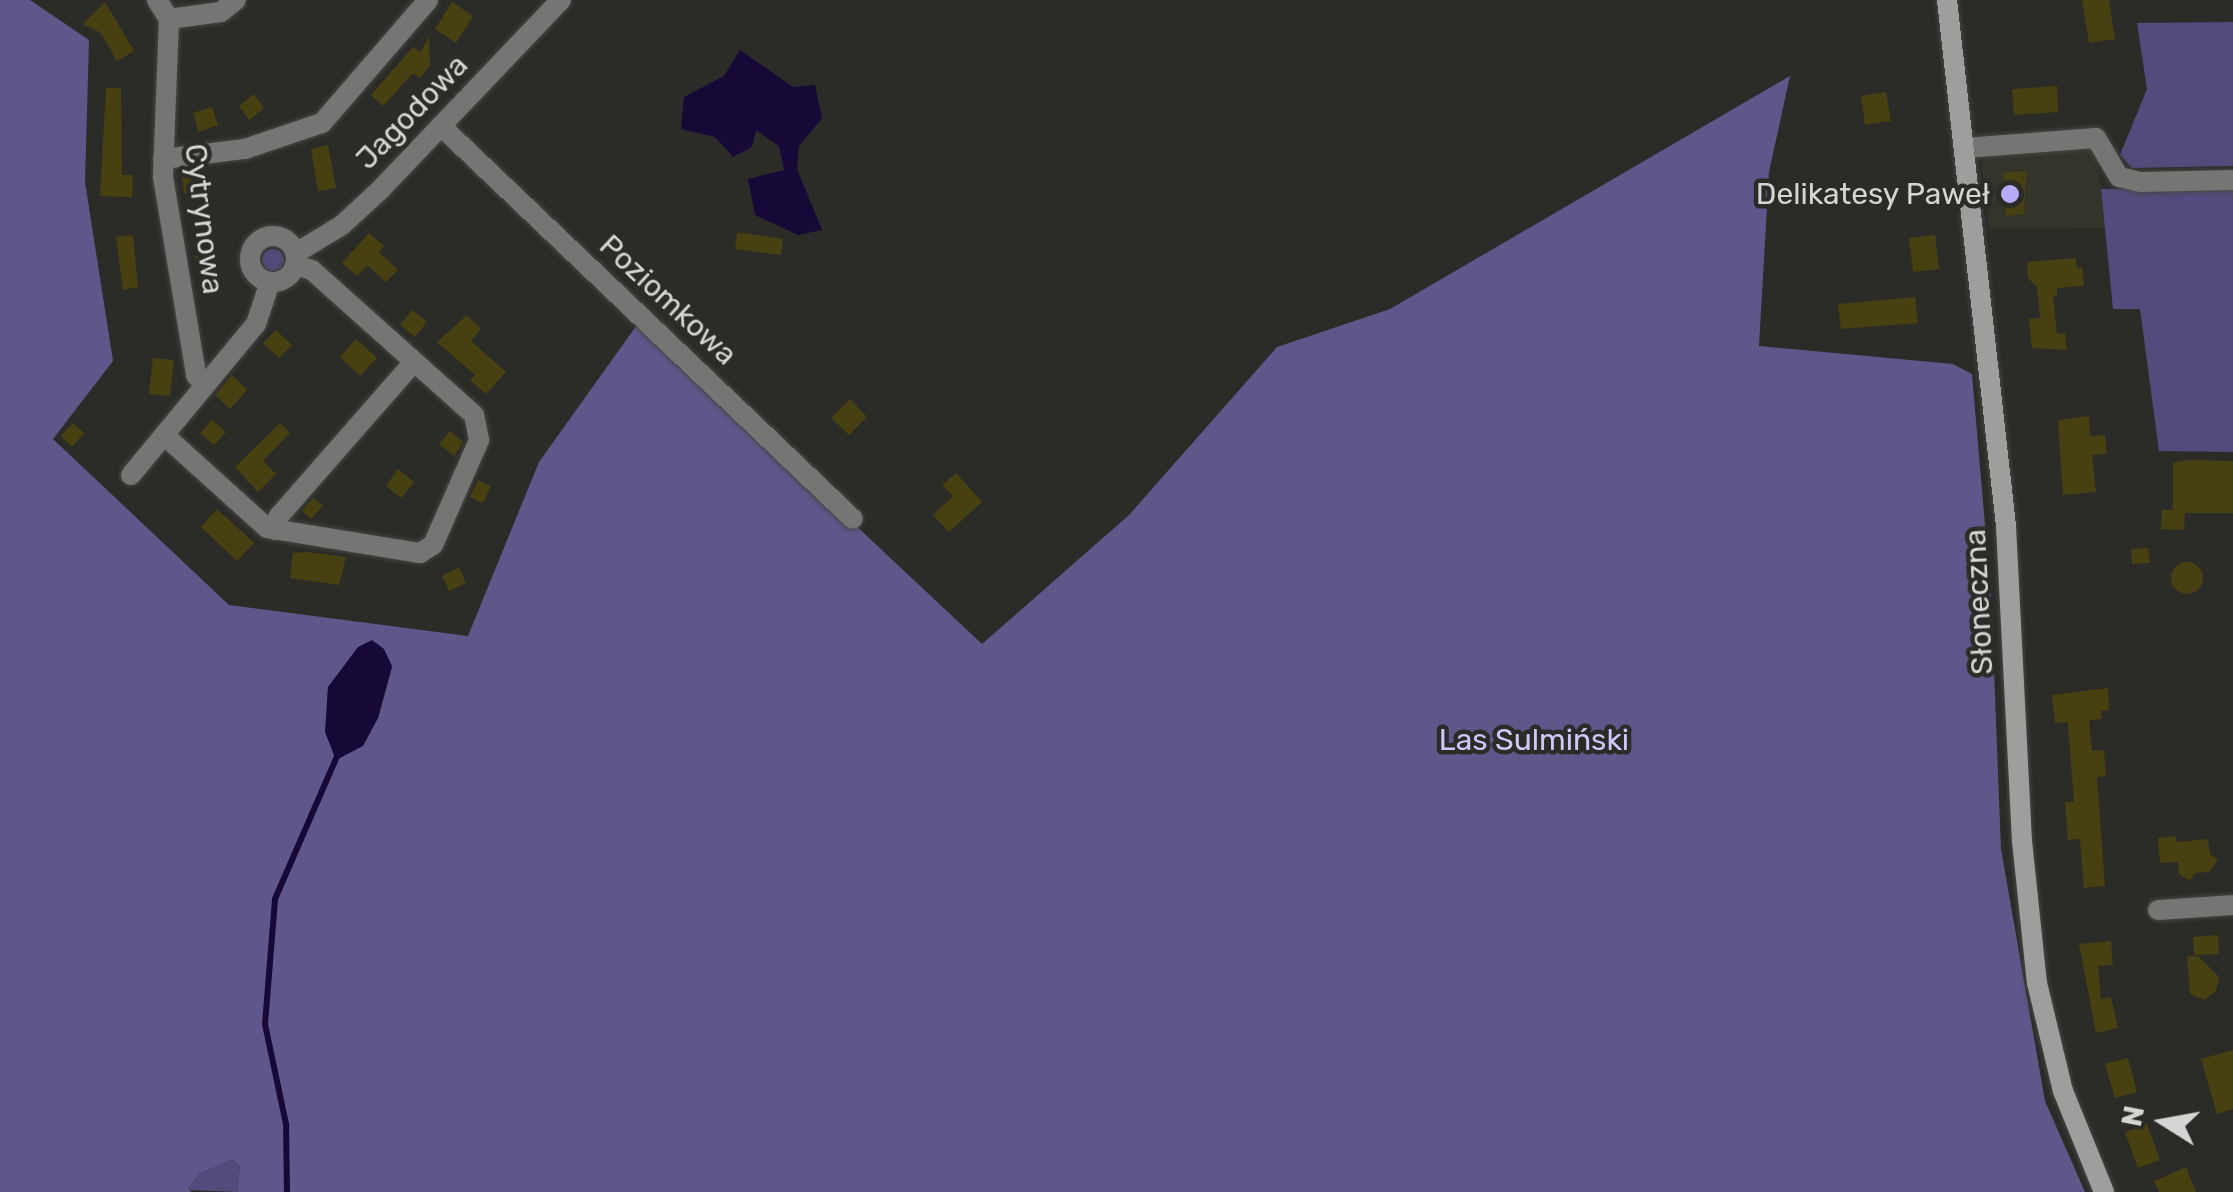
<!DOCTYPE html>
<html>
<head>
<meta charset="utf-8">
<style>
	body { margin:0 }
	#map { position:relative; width:2233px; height:1192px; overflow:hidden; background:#2b2b28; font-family:Rubik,sans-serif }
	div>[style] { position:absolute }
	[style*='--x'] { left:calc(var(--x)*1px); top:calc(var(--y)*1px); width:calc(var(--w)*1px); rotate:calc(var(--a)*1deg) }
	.built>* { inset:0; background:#35342b }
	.green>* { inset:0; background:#534b7b }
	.round { border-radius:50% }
	.forest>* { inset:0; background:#5f568a }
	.water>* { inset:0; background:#170937 }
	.stream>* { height:6px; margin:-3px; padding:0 3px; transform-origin:3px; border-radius:3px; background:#170937 }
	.building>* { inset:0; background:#474111 }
	.roads { filter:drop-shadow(0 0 2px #464643) drop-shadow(0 0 2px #464643) }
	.street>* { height:20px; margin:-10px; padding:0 10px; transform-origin:10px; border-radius:10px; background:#757573 }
	.street>.ring { margin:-10px; padding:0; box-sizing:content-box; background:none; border:20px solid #757573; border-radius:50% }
	.secondary>* { height:20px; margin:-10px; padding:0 10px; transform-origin:10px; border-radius:10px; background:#9f9e9c }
	.dots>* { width:28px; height:28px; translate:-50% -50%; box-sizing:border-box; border:5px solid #2b2b28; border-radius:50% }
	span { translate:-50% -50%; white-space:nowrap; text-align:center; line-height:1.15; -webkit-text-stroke:9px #2b2b28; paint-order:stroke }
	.street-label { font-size:30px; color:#d5d5d3 }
	.poi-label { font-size:30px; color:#d5d5d3 }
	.right { translate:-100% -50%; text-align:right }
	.park-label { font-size:30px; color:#cec8f9 }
	.north { position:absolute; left:2113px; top:1072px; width:100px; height:100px; -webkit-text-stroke:8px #2b2b28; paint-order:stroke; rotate:281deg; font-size:28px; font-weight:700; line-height:40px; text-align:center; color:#d5d5d3 }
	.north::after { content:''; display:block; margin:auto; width:35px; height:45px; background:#d5d5d3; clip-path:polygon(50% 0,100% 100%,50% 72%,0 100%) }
</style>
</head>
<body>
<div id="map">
	<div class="built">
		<i style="clip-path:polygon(2096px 149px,2105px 228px,1989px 229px,1981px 157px)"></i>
	</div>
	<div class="green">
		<i style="clip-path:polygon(2233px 22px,2233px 166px,2132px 168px,2120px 155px,2147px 89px,2137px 23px)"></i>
		<i style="clip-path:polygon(2101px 189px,2233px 189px,2233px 452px,2159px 451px,2140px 309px,2113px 309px)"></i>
		<i class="round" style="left:262px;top:249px;width:22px;height:22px"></i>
		<i style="clip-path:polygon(232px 1160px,240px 1166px,237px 1192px,187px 1190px,199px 1174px)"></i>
	</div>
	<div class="forest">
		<i style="clip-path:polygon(evenodd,0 0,30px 0,89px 40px,85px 182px,113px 361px,53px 439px,229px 605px,468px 636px,539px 462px,639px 322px,982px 644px,1129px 515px,1277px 347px,1390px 309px,1790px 76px,1769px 172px,1759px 346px,1953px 364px,1972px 374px,1991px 594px,2001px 849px,2045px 1101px,2085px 1192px,237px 1192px,240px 1166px,232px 1160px,199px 1174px,188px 1189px,192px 1192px,0 1192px,0 0,392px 667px,378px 718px,336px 759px,326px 732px,328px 687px,343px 669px,392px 667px)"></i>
	</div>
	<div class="water">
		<i style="clip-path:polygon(740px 50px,793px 87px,815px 85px,822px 118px,799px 146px,797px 169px,822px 230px,798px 235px,755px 215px,748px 179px,784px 170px,779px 146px,756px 130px,752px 147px,733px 157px,715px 137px,681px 129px,684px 97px,724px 76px)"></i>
		<i style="clip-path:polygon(372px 640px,384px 649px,392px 666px,378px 718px,363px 746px,336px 760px,325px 732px,328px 687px,358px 647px)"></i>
	</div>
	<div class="stream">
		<i style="--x:287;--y:1192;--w:68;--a:-90.8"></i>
		<i style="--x:286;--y:1124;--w:102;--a:-101.9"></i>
		<i style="--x:265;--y:1024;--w:125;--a:-85.4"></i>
		<i style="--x:275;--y:899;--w:160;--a:-66.5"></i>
	</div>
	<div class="building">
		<i style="clip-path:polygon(2082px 0,2109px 0,2115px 39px,2089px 43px)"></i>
		<i style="clip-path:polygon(105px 2px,134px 51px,117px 61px,101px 33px,83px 24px)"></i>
		<i style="clip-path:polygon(452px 2px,473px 16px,456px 43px,435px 29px)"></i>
		<i style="clip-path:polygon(429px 37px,430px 65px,420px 78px,413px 73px,383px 106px,371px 95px,413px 47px,420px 52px)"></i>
		<i style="clip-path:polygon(2057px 86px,2058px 112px,2014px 115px,2012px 89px)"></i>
		<i style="clip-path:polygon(106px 88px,121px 88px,122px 175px,133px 175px,132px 197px,100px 196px)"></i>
		<i style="clip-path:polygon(1886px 92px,1891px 121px,1865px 125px,1861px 96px)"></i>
		<i style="clip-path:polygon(254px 94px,264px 108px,249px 120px,239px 106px)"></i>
		<i style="clip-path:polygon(212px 107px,218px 125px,199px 132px,193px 113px)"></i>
		<i style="clip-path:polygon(328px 145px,336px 188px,318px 191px,311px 149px)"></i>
		<i style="clip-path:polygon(2026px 171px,2024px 214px,2006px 216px,2003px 173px)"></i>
		<i style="clip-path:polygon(205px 174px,207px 190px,184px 194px,182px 177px)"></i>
		<i style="clip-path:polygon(737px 232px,783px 239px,781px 255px,735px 249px)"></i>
		<i style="clip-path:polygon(369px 233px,384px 246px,379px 252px,398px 270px,386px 282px,367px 265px,357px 276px,342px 263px)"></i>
		<i style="clip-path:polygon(133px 235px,138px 287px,123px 290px,116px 237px)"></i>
		<i style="clip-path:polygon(1935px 235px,1939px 269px,1913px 272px,1909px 238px)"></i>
		<i style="clip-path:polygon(215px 253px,218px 267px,198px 271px,195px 256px)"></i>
		<i style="clip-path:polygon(2076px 258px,2077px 268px,2082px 267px,2084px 286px,2057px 288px,2057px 296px,2053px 296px,2057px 334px,2065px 333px,2067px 350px,2032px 348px,2029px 319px,2040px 318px,2037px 287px,2028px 278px,2027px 262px)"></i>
		<i style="clip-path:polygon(1915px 297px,1918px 323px,1841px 329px,1838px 304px)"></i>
		<i style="clip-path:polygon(412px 310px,427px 322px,415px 337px,400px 325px)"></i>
		<i style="clip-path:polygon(467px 315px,481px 329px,471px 341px,506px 372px,486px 394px,470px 380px,475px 375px,437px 342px)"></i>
		<i style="clip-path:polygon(276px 330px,292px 345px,279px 358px,263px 343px)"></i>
		<i style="clip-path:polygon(356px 339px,377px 358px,360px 376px,340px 357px)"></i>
		<i style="clip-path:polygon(153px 358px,174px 360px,170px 396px,149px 394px)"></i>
		<i style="clip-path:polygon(232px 375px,247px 390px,230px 409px,215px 395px)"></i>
		<i style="clip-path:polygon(850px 399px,867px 417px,849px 435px,831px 418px)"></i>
		<i style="clip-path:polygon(2089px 416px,2090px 436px,2105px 435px,2107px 454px,2092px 455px,2096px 492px,2063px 495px,2058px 420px)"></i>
		<i style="clip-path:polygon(212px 420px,226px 432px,214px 445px,200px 433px)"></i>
		<i style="clip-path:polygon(73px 423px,84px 433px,72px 447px,61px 436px)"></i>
		<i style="clip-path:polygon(280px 423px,290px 433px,263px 461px,276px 474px,258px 492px,235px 467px)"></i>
		<i style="clip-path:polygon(450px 431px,463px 442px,454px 456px,439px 444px)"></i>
		<i style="clip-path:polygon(2189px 460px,2233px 461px,2233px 513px,2185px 513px,2184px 530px,2161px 529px,2162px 510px,2173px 510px,2173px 463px)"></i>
		<i style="clip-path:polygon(398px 469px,414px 482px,401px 498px,386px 486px)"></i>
		<i style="clip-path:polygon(956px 473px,982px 502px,949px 532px,933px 515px,953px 496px,942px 485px)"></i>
		<i style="clip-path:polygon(478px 480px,491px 486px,483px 503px,470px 497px)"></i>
		<i style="clip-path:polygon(313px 498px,323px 506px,311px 519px,302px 511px)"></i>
		<i style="clip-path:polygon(217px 509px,254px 543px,237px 561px,201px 527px)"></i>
		<i style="clip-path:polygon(2148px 548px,2150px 563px,2132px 564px,2131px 549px)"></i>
		<i style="clip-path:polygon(308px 552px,346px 557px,339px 585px,290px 578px,293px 553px)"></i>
		<i class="round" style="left:2171px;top:562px;width:32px;height:32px"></i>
		<i style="clip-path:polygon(459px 567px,466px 583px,449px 591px,442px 576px)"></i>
		<i style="clip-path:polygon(2108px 688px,2109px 710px,2101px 711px,2102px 719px,2089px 720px,2092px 751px,2104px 750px,2106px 776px,2097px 777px,2105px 886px,2084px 888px,2080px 839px,2068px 840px,2065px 802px,2074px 802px,2068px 726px,2067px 722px,2055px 723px,2052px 695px)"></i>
		<i style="clip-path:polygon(2176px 836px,2176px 842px,2208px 839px,2210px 854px,2218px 860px,2209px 872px,2195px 873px,2190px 881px,2179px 874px,2178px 862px,2160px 863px,2158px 838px)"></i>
		<i style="clip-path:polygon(2218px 935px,2219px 954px,2194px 955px,2193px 937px)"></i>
		<i style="clip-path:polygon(2111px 941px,2113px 965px,2098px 966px,2101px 999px,2111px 997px,2118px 1028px,2096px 1033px,2079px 944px)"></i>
		<i style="clip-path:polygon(2187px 956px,2198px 956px,2219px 977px,2216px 991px,2204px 1000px,2190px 994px)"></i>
		<i style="clip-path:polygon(2233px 1050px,2233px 1109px,2217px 1114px,2201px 1059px)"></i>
		<i style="clip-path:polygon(2128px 1058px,2137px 1092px,2115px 1098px,2105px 1064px)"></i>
		<i style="clip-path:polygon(2147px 1124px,2160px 1160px,2138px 1168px,2125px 1132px)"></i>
		<i style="clip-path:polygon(2186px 1167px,2196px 1192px,2159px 1192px,2154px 1181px)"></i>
	</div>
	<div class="roads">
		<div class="street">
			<i style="--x:157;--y:0;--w:22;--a:58"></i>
			<i style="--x:169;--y:19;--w:158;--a:92.2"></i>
			<i style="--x:163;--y:177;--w:201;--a:80.5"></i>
			<i style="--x:196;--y:375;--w:12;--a:48"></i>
			<i style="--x:169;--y:19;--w:52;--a:-7.7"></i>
			<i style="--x:221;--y:12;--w:19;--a:-39"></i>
			<i style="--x:441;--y:126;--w:569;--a:43.65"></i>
			<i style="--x:1965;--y:148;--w:131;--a:-4.4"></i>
			<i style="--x:2096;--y:138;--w:45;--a:59.5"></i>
			<i style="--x:2119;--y:177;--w:23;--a:13"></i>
			<i style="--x:2141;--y:182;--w:92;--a:-1.2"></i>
			<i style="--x:163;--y:159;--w:83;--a:-7"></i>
			<i style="--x:245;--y:149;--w:81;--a:-18.7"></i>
			<i style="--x:322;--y:123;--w:162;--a:-49.2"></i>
			<i class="ring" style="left:250px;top:236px;width:26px;height:26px"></i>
			<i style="--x:296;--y:253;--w:54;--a:-31.3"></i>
			<i style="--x:342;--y:225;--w:50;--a:-42.6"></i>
			<i style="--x:379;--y:191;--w:264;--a:-46.4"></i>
			<i style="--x:164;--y:435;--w:139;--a:42.1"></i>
			<i style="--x:267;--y:528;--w:155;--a:9.3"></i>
			<i style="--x:420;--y:553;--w:15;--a:-32"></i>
			<i style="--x:433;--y:545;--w:115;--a:-66.3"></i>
			<i style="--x:479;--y:440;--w:25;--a:-101"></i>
			<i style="--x:474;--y:415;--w:217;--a:-138.2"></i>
			<i style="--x:312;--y:270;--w:18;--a:-164"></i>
			<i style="--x:131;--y:475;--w:196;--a:-50.4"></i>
			<i style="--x:256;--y:324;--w:44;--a:-71.6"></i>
			<i style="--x:275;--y:530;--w:15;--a:-74"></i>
			<i style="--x:279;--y:516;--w:205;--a:-48.8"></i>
			<i style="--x:2158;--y:910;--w:75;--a:-3.8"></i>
		</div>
		<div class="secondary">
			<i style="--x:1947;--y:0;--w:529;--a:83.6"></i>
			<i style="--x:2006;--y:526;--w:315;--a:87.1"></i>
			<i style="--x:2022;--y:841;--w:143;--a:84"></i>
			<i style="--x:2037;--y:983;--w:111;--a:76.5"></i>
			<i style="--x:2063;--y:1091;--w:109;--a:67.9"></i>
		</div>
	</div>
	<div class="dots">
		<i style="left:2010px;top:194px;background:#b7abf8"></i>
	</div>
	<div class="street-label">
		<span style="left:412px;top:112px;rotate:-46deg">Jagodowa</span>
		<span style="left:204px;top:219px;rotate:83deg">Cytrynowa</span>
		<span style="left:668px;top:300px;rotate:43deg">Poziomkowa</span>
		<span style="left:1979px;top:602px;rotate:-93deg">Słoneczna</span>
	</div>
	<div class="poi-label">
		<span class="right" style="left:1990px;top:194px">Delikatesy Paweł</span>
	</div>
	<div class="park-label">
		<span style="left:1534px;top:740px">Las Sulmiński</span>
	</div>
	<div class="north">N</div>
</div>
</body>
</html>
